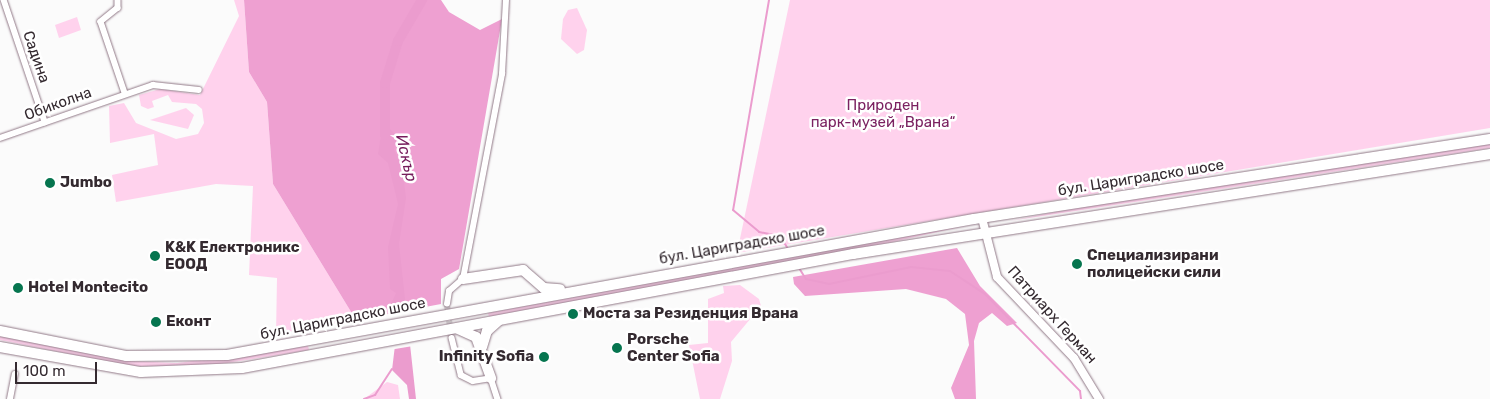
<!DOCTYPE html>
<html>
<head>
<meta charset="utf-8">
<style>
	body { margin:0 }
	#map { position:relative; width:1490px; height:399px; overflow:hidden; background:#fbfbfb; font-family:Rubik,sans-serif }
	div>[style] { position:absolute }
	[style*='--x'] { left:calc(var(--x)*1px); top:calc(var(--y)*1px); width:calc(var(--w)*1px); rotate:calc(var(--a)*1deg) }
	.green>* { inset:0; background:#ffd2ed }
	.forest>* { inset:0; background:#eea0d1 }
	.water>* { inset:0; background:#eb9cce }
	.pier>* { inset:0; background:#fbfbfb }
	.stream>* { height:2px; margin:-1px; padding:0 1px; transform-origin:1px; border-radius:1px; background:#eb9cce }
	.river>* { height:10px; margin:-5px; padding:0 5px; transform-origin:5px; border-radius:5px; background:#eb9cce }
	.street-tunnel>* { height:5.5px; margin-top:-2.75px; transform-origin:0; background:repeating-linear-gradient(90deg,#d3d1d2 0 5.5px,transparent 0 8.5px) }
	.roads { filter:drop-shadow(0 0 1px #917987) drop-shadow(0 0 1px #917987) }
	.street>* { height:5.5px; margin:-2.75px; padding:0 2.75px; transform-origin:2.75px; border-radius:2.75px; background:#fff }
	.secondary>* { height:8px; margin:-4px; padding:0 4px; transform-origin:4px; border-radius:4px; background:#fff }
	.highway>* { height:10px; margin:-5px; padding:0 5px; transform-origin:5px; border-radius:5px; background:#fff }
	.dots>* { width:14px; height:14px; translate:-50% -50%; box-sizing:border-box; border:2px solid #fff; border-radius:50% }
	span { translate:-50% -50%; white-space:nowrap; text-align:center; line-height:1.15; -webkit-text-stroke:5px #fff; paint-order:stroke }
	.street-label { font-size:15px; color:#342a30 }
	.park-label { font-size:15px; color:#7b2261 }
	.poi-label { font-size:15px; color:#342a30; font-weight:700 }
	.left { translate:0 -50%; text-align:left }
	.right { translate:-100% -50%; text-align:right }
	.water-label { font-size:16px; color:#761c5c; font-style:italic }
	.scale { position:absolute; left:15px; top:362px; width:82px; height:22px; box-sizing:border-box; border:2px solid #342a30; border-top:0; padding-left:6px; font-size:15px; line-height:18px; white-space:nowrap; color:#342a30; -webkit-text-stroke:4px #fff; paint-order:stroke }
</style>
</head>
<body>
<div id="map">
	<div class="green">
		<i style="clip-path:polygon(234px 0,244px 0,249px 72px,267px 102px,273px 184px,356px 320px,276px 334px,277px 278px,249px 275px,253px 186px,216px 184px,116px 202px,112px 175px,158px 165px,154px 134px,110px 143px,109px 106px,124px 103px,136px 123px,176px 139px,198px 134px,204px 123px,202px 109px,196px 104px,172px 102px,168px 95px,152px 101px,154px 107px,148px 109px,141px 106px,139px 95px,160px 89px,200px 95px,239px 16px)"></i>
		<i style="clip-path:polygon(790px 0,1490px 0,1490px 128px,737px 253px)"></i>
		<i style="clip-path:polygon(577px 8px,587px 30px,584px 50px,577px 54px,561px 39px,563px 19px,568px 10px)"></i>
		<i style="clip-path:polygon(77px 17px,81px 30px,59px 38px,55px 25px)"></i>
		<i style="clip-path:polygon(186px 108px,194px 115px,188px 129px,150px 120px)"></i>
		<i style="clip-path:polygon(1490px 143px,1490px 148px,1010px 221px,1099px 203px)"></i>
		<i style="clip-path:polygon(973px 224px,884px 244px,489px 317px,488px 313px)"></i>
		<i style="clip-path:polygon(740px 285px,759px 299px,761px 306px,731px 342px,732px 361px,720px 399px,700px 399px,689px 345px,708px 343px,708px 299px,724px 293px,723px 286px)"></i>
		<i style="clip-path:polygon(0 336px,128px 361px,177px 363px,308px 346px,309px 350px,208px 366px,129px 366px,0 340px)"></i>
		<i style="clip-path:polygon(387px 382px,398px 385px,400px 399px,364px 399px)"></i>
	</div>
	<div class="forest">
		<i style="clip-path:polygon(244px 0,441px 0,449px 12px,480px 30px,502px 19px,459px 269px,441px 279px,441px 304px,356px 320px,273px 184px,267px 102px,249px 72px)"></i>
		<i style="clip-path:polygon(957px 248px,980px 286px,1017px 323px,1007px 326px,992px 313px,979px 323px,974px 341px,976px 399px,955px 399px,951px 388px,969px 345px,965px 314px,946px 299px,906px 289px,805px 296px,794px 284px,793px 277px)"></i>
	</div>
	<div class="water">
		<i style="clip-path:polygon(383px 122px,397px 136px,394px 150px,402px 166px,406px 198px,399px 244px,416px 399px,409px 399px,407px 385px,392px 370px,397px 329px,391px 304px,396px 293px,390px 289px,388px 247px,398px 204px,388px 163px,378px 154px)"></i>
	</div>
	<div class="pier">
		<i style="clip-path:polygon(411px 310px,413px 346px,389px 350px,395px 328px,393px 313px)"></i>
	</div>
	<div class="stream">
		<i style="--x:769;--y:0;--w:213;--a:99.7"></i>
		<i style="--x:733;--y:210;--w:34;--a:40"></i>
		<i style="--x:759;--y:232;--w:21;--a:11"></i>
		<i style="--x:780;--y:236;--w:15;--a:58"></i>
		<i style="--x:799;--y:268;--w:13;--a:58"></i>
		<i style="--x:806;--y:279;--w:24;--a:12"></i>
		<i style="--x:829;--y:284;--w:84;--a:-11.7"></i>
		<i style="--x:911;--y:267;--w:39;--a:6"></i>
		<i style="--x:950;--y:271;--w:42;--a:33.3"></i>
		<i style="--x:985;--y:294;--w:136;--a:45.6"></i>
		<i style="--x:1080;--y:391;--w:8;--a:83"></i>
		<i style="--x:364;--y:399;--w:12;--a:-20"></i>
		<i style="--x:375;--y:395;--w:31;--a:-57"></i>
	</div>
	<div class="river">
		<i style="--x:385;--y:135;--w:52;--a:-90"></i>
		<i style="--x:385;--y:83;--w:44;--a:-72.8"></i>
		<i style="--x:398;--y:41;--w:48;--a:-59.7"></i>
	</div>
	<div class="street-tunnel">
		<i style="--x:447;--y:304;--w:27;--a:82"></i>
	</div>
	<div class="roads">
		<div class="street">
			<i style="--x:4;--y:0;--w:129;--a:71.4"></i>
			<i style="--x:118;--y:0;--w:8;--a:90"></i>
			<i style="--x:118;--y:8;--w:22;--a:141"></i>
			<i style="--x:101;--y:22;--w:75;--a:71.3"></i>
			<i style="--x:0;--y:138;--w:162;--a:-19.1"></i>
			<i style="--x:153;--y:85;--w:46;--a:6.2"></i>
			<i style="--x:447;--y:304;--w:13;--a:-81"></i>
			<i style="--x:449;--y:291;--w:18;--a:-41"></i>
			<i style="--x:463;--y:279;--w:209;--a:-79.2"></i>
			<i style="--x:502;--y:74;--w:74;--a:-86.9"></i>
			<i style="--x:452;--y:338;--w:38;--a:76"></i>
			<i style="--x:461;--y:375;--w:13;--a:27"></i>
			<i style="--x:473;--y:381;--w:18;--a:-9"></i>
			<i style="--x:491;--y:378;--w:22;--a:72"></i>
			<i style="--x:10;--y:399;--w:25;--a:-79"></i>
		</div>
		<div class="secondary">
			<i style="--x:982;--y:218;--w:61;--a:75.7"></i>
			<i style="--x:997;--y:277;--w:112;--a:46.5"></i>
			<i style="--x:1074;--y:358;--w:48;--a:58.6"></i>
		</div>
		<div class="highway">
			<i style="--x:463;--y:279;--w:61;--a:-8.5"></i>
			<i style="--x:523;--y:270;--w:28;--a:41"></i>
			<i style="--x:544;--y:288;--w:16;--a:4"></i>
			<i style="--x:458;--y:329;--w:20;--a:24"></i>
			<i style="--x:476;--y:337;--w:44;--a:69.9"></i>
			<i style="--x:0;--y:331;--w:128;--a:11.2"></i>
			<i style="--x:126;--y:356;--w:101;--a:-0.6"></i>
			<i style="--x:227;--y:355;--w:759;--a:-10.32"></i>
			<i style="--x:974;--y:219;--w:522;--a:-8.81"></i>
			<i style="--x:0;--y:347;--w:143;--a:10.1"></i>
			<i style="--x:141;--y:372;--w:101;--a:-2.3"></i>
			<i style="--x:242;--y:368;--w:622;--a:-10.57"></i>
			<i style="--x:853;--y:254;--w:645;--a:-8.92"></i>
			<i style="--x:482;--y:347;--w:17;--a:-73"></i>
			<i style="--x:487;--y:331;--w:15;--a:-42"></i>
		</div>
	</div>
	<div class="dots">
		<i style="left:50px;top:183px;background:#06754f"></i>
		<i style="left:155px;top:256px;background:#06754f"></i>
		<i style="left:1077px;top:264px;background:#06754f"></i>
		<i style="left:18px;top:288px;background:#06754f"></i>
		<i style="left:573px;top:314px;background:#06754f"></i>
		<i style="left:156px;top:322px;background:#06754f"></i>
		<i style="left:617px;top:348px;background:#06754f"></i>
		<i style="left:544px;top:357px;background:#06754f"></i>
	</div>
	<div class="street-label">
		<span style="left:36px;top:57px;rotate:71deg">Садина</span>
		<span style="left:58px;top:104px;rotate:-20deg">Обиколна</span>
		<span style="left:1141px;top:178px;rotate:-9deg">бул. Цариградско шосе</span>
		<span style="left:742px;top:245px;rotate:-10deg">бул. Цариградско шосе</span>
		<span style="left:1052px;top:315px;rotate:48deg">Патриарх Герман</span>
		<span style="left:343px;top:319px;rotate:-11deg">бул. Цариградско шосе</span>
	</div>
	<div class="park-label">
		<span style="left:883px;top:114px">Природен<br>парк-музей „Врана“</span>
	</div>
	<div class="poi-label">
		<span class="left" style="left:60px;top:183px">Jumbo</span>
		<span class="left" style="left:165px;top:256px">K&amp;K Електроникс<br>ЕООД</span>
		<span class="left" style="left:1087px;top:264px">Специализирани<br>полицейски сили</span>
		<span class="left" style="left:28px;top:288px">Hotel Montecito</span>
		<span class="left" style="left:583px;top:314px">Моста за Резиденция Врана</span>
		<span class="left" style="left:166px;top:322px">Еконт</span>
		<span class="left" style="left:627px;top:348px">Porsche<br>Center Sofia</span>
		<span class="right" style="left:534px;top:357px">Infinity Sofia</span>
	</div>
	<div class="water-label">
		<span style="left:406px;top:158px;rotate:77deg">Искър</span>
	</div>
	<div class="scale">100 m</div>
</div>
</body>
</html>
